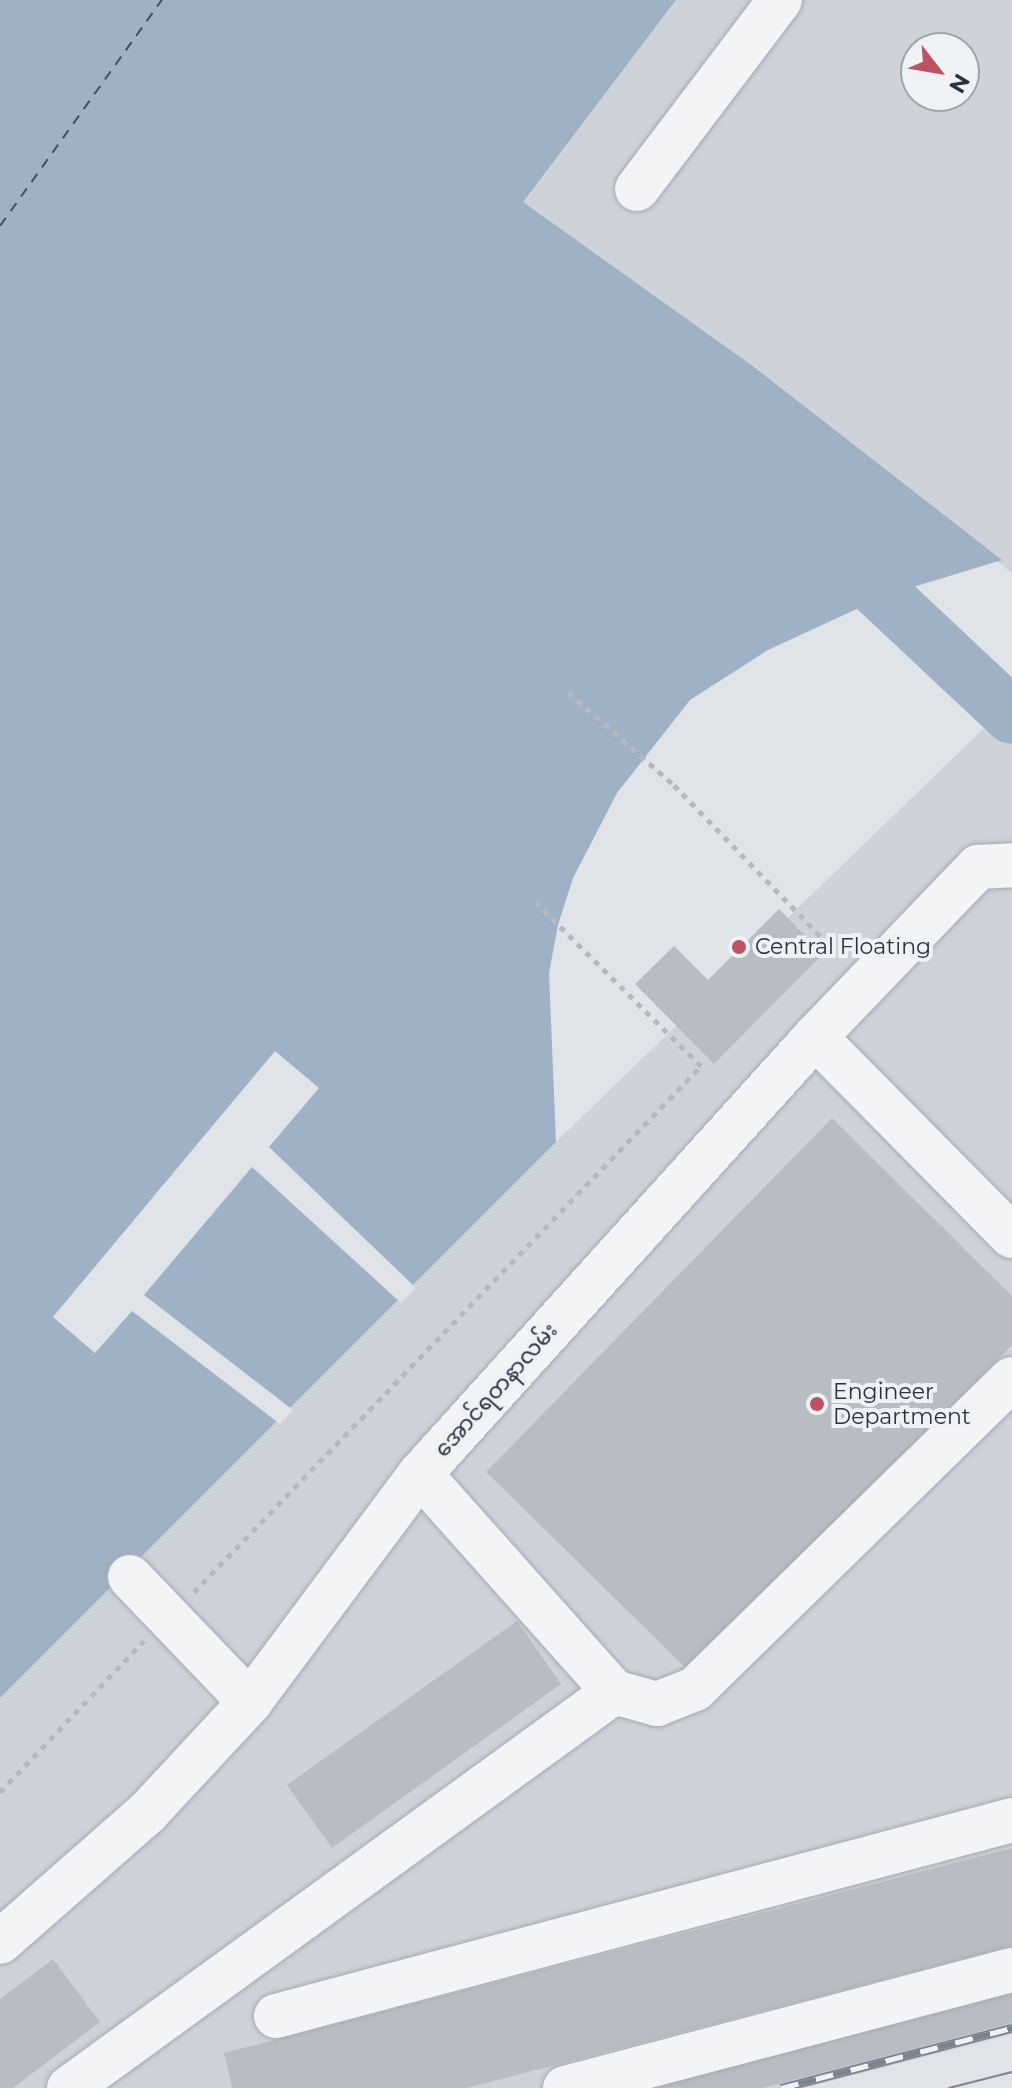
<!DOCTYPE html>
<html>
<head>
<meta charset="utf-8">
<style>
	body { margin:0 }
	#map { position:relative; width:1012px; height:2088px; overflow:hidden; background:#e0e3e8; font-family:Montserrat,"Noto Sans Myanmar",sans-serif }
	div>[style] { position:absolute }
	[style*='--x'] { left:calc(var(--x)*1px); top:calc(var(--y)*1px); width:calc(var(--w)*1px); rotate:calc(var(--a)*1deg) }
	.built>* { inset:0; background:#ced2d9 }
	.water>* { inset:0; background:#9fb1c4 }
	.pier>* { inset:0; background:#e0e3e8 }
	.river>* { height:56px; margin:-28px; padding:0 28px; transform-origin:28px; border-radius:28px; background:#9fb1c4 }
	.ferry>* { height:2px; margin-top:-1px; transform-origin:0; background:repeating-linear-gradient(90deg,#39516d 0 10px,transparent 0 18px) }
	.building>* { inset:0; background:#b8bdc4 }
	.path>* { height:5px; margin-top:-2.5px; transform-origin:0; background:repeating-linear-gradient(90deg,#b6babe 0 6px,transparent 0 12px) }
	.roads { filter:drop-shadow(0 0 2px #a6aab1) drop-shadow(0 0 2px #a6aab1) }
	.minor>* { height:44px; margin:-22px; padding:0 22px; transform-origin:22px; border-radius:22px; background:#f2f4f6 }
	.tram>* { height:2px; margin:-1px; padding:0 1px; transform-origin:1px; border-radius:1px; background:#7b8390 }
	.rail>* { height:9px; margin-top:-4.5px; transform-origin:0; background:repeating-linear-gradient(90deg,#eff2f5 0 18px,#7b8390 0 36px); box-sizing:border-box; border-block:2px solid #7b8390 }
	.dots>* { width:22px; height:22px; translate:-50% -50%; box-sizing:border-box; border:4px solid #eff2f5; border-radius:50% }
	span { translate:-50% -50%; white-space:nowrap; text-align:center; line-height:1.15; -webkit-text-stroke:8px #eff2f5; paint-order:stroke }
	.poi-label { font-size:22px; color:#2a323d }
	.left { translate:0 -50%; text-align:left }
	.street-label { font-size:22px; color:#2a323d }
	.north { position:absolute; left:900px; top:32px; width:80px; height:80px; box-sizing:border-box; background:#eff2f5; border:2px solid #a0a5ab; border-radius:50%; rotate:121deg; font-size:22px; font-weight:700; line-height:32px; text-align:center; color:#2a323d }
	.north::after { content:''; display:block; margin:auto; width:28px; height:36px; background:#c05164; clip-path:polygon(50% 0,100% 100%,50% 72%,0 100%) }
</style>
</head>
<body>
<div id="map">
	<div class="built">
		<i style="clip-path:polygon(evenodd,676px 0,1012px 0,1012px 573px,522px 202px,676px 0,916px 48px,964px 48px,964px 96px,916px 96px,916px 48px)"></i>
		<i style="clip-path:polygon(1012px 701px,1012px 2034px,804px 2088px,0 2088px,0 1698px,556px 1142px)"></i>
	</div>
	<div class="water">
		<i style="clip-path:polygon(0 0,676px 0,523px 202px,754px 367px,1002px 560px,887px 595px,768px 650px,690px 700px,617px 793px,573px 878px,558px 925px,549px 973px,556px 1142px,0 1698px)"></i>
	</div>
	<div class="pier">
		<i style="clip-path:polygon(275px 1051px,319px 1088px,269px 1147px,416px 1288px,401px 1303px,252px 1167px,144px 1295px,293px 1410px,280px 1424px,132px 1311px,95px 1353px,53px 1317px)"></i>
	</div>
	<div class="river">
		<i style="--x:829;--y:544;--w:251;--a:43.2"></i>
	</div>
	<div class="ferry">
		<i style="--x:0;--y:226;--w:278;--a:-54.4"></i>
	</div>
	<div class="building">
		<i style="clip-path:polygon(779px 909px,823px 954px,714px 1064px,635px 984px,674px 946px,708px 980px)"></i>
		<i style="clip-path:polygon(832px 1118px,1012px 1296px,1012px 1345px,691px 1673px,486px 1472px)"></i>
		<i style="clip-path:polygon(517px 1621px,561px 1684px,332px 1848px,287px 1785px)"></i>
		<i style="clip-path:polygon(1012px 1848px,1012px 1946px,467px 2088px,232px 2088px,224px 2053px)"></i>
		<i style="clip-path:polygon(53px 1959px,100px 2022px,13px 2088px,0 2088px,0 1999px)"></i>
		<i style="clip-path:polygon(1012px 1985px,1012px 2023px,763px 2088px,619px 2088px)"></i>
	</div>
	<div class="path">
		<i style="--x:568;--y:692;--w:141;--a:41.3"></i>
		<i style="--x:674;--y:785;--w:219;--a:45.9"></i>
		<i style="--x:194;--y:1592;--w:731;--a:-46.05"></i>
		<i style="--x:701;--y:1066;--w:232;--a:-135.3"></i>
		<i style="--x:0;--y:1792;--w:209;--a:-46.4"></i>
	</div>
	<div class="roads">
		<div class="minor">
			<i style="--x:637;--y:189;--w:237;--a:-52.9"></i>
			<i style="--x:815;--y:1037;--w:280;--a:45.3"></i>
			<i style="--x:420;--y:1474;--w:292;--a:48.3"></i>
			<i style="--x:614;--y:1692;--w:45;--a:15.6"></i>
			<i style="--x:657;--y:1704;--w:41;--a:-21.5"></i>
			<i style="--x:695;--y:1689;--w:443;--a:-44.4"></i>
			<i style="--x:130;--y:1577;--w:173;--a:46.2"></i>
			<i style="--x:0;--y:1942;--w:196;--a:-41.3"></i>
			<i style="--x:147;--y:1813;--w:151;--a:-47.1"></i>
			<i style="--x:250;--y:1702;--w:284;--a:-53.3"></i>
			<i style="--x:420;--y:1474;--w:589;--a:-47.89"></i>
			<i style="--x:815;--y:1037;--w:236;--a:-46.2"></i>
			<i style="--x:978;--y:867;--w:34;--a:-3"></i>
			<i style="--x:276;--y:2016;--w:762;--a:-14.91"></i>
			<i style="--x:69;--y:2088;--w:674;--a:-36"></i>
			<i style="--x:565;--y:2088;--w:462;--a:-14.8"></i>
		</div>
	</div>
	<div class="tram">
		<i style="--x:949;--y:2088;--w:65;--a:-14.3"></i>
	</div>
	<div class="rail">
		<i style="--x:781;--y:2088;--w:239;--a:-14.6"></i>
	</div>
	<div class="dots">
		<i style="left:739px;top:947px;background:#c05164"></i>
		<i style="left:817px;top:1404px;background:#c05164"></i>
	</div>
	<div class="poi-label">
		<span class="left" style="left:755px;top:947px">Central Floating</span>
		<span class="left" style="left:833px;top:1404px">Engineer<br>Department</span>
	</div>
	<div class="street-label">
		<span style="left:496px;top:1390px;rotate:-48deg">အောင်ရတနာလမ်း</span>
	</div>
	<div class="north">N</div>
</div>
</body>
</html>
